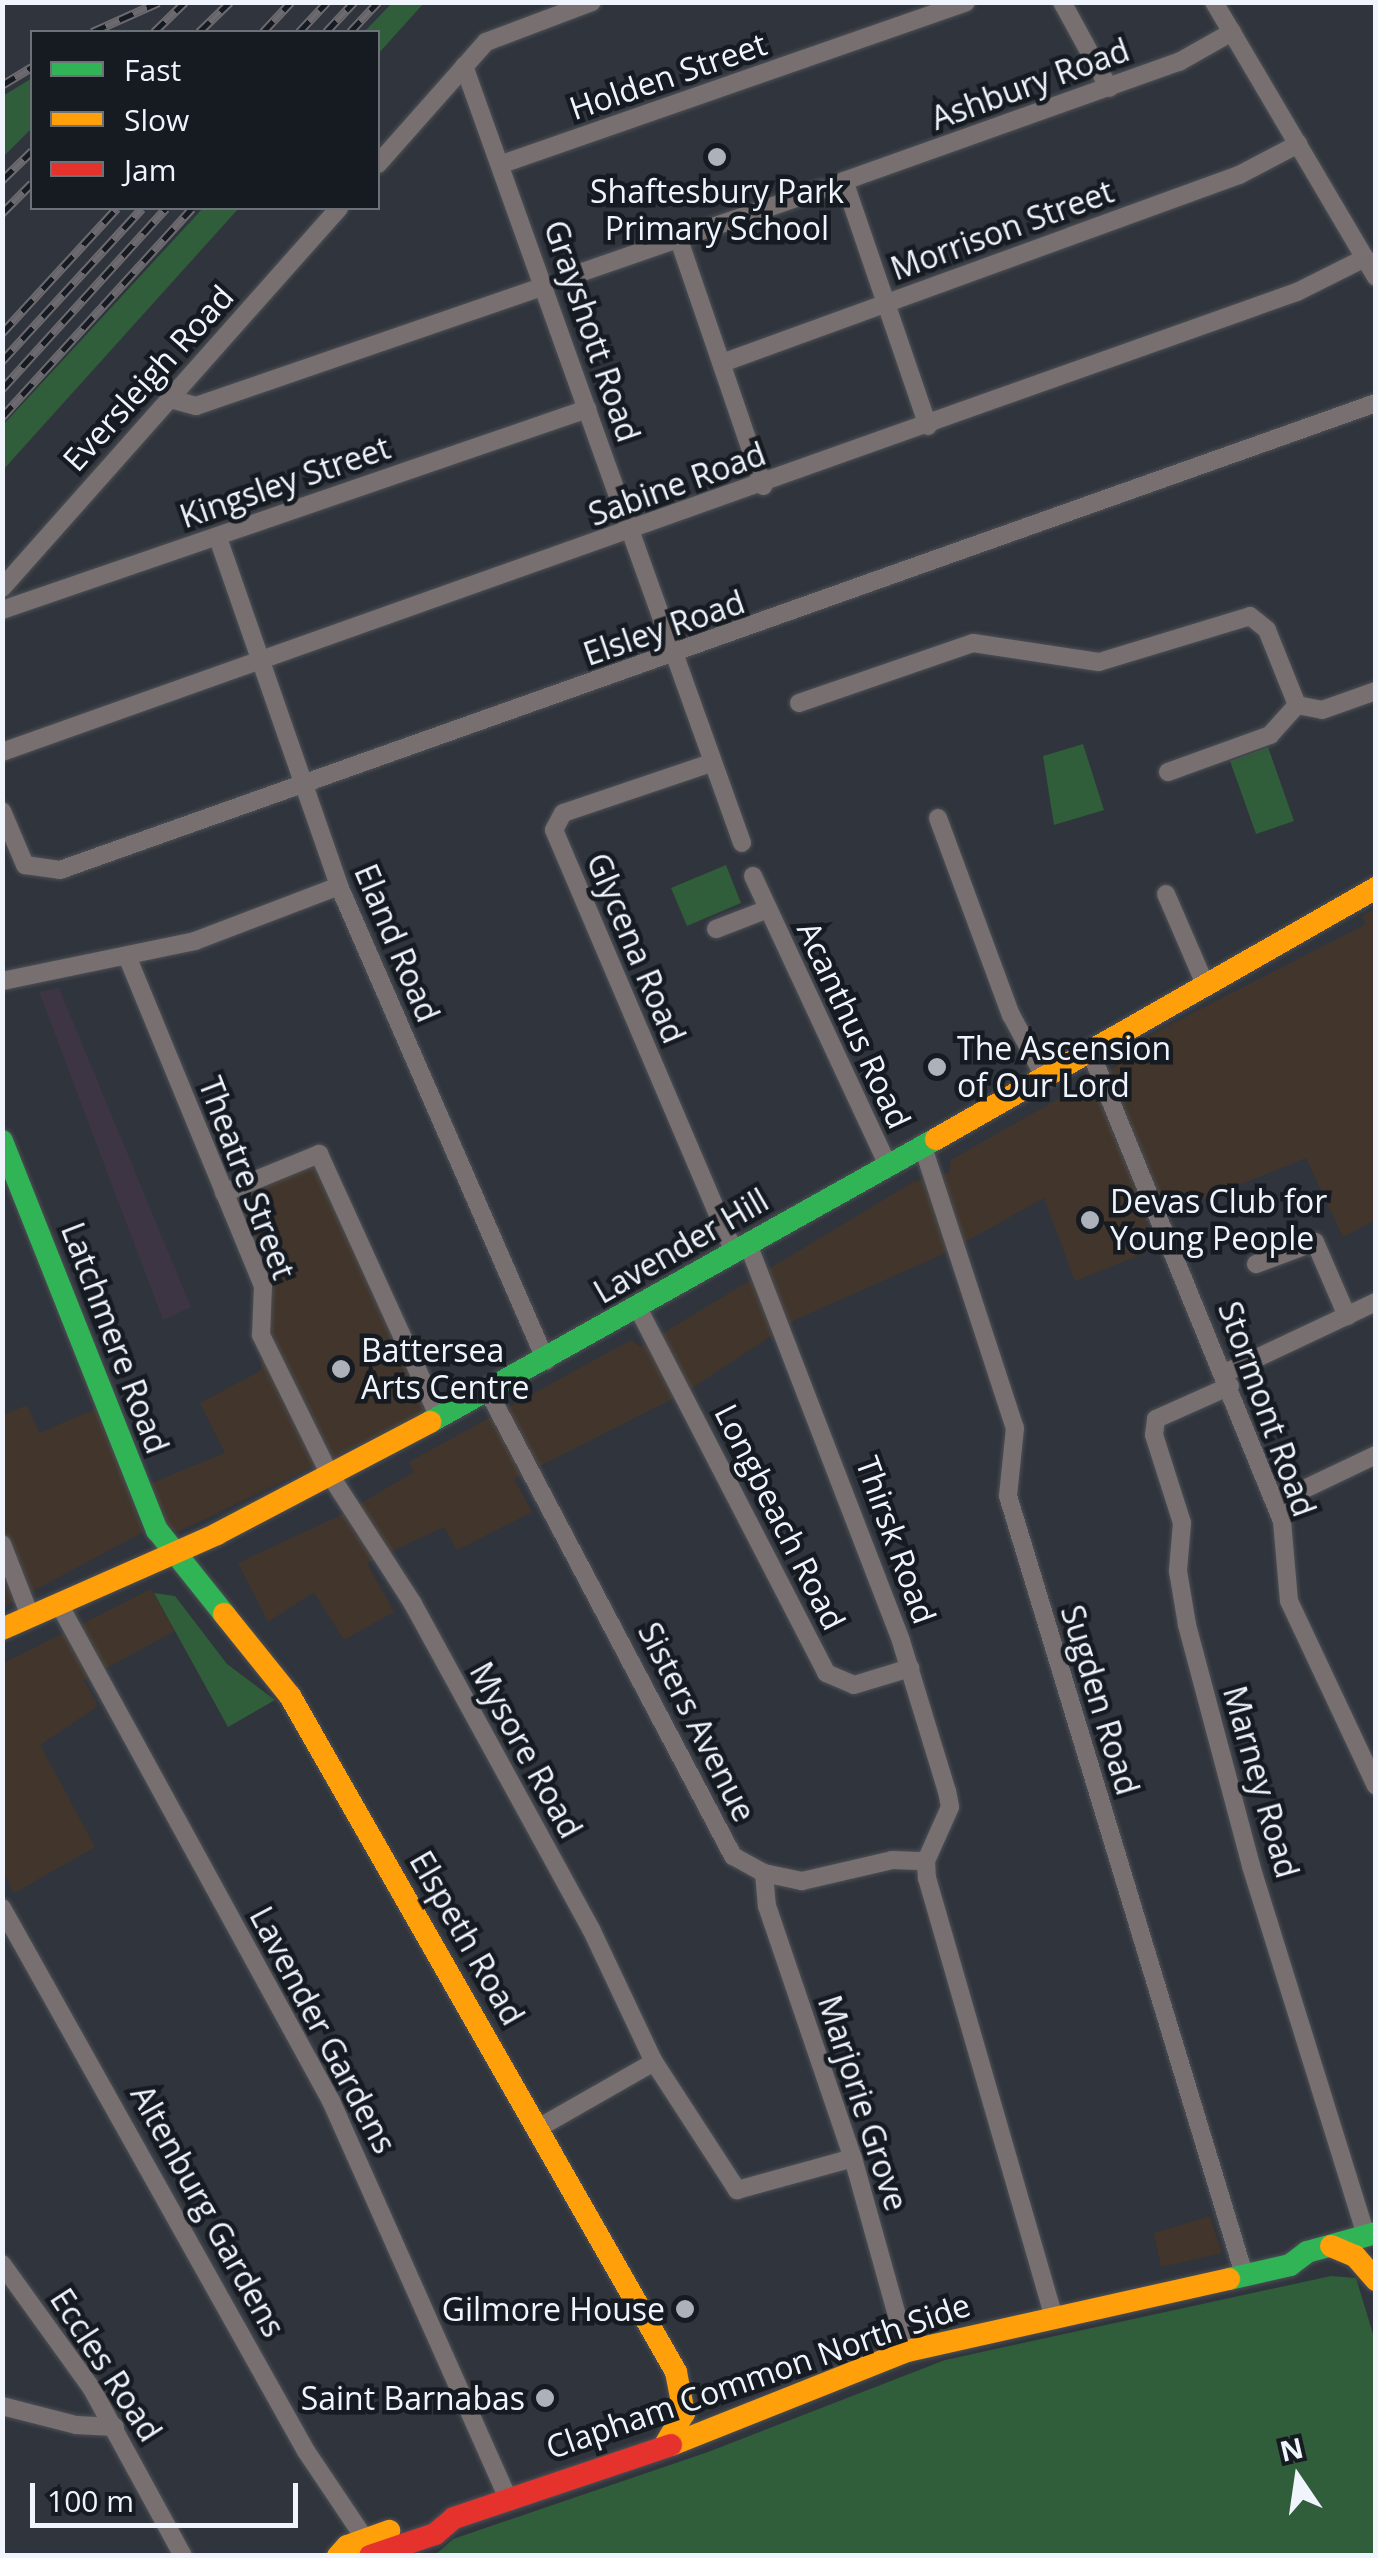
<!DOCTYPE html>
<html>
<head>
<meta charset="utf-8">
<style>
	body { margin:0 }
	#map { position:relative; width:1378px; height:2558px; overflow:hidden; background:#30343c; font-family:"Open Sans",sans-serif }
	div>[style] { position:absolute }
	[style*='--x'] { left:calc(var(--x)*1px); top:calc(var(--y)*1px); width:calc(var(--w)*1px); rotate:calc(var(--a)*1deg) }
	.commercial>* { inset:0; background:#42362c }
	.industrial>* { inset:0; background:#3d3543 }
	.green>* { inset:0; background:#305d3a }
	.roads { filter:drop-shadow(0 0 2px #4c5056) drop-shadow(0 0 2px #4c5056) }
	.street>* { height:18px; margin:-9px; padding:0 9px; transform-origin:9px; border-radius:9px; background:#787070 }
	.fast>* { height:22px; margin:-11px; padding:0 11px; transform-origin:11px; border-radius:11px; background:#30b455 }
	.slow>* { height:22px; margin:-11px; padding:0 11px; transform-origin:11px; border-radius:11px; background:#ff9f0a }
	.jam>* { height:22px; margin:-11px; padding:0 11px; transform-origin:11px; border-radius:11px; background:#e5322d }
	.rail>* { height:9px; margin-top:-4.5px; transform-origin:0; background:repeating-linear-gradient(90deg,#161a21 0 15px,#6c6a6f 0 30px); box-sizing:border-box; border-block:2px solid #6c6a6f }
	.dots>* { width:28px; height:28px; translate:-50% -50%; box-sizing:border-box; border:5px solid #161a21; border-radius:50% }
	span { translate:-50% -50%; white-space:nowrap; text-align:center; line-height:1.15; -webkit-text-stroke:9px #161a21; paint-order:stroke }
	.street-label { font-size:32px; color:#f0f5fd }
	.poi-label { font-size:32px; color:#f0f5fd }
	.left { translate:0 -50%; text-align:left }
	.right { translate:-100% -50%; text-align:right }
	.frame { position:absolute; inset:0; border:5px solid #f0f5fd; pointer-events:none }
	.legend { position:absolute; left:30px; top:30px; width:350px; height:180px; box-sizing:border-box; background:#161a21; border:2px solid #6d7279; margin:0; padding:12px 18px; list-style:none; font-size:30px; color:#f0f5fd }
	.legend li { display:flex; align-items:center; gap:20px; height:50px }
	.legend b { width:50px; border:2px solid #6d7279 }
	.north { position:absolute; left:1248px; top:2428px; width:100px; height:100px; -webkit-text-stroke:8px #161a21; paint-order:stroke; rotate:347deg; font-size:28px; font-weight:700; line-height:40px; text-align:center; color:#f0f5fd }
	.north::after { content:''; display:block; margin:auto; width:35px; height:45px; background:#f0f5fd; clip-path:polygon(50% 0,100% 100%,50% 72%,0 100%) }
	.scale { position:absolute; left:30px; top:2483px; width:268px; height:45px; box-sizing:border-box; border:5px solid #f0f5fd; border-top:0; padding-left:12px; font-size:30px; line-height:35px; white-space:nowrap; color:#f0f5fd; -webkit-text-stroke:8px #161a21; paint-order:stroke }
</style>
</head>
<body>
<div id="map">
	<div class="commercial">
		<i style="clip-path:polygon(1375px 909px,1375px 1220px,1343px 1237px,1306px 1158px,1146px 1222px,1155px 1249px,1075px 1281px,1044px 1198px,941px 1255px,797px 1319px,686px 1392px,514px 1479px,532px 1512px,457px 1550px,444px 1527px,367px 1563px,394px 1612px,344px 1640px,314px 1592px,268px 1622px,238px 1563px,341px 1515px,414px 1472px,409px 1462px,631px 1340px,640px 1347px,913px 1182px,949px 1173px,951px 1160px,1116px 1066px,1114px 1060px,1158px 1031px,1366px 924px,1362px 916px)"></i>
		<i style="clip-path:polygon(308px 1165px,319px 1169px,426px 1412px,178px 1532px,161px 1525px,147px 1485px,225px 1453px,200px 1403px,260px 1371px,264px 1351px,268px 1315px,232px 1201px,237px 1192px)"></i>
		<i style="clip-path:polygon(27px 1405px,39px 1433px,100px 1407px,143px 1532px,3px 1607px,3px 1415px)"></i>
		<i style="clip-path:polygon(151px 1589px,175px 1631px,84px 1680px,98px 1706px,40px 1745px,95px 1847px,14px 1893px,3px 1871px,2px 1664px)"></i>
		<i style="clip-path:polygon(1210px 2216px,1222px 2253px,1161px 2267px,1154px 2233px)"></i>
	</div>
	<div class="industrial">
		<i style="clip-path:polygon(59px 988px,191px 1307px,163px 1320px,39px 992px)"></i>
	</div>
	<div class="green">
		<i style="clip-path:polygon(392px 3px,424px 3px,378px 54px,378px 32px,364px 32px)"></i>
		<i style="clip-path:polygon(32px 78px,32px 128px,3px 157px,3px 96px)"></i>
		<i style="clip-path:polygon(203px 208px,239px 208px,3px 470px,3px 425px)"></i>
		<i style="clip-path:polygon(1083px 744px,1104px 810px,1054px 825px,1043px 756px)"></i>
		<i style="clip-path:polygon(1268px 747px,1294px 821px,1256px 834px,1230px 761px)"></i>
		<i style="clip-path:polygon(726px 865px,741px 903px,687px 926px,671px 888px)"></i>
		<i style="clip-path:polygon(154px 1593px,175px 1596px,227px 1664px,275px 1700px,228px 1727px)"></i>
		<i style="clip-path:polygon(1331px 2276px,1356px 2278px,1376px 2344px,1375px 2555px,434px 2556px,453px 2539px,708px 2452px,945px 2360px)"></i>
	</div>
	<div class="roads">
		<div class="street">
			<i style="--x:1062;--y:2;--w:98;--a:61.3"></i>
			<i style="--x:1214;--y:2;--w:319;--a:59.5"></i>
			<i style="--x:464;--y:66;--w:825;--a:70.31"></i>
			<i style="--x:378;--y:164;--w:163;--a:-48.5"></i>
			<i style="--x:486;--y:42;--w:113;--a:-20.7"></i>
			<i style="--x:502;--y:164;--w:491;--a:-19.2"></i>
			<i style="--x:679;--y:240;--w:260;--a:71.1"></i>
			<i style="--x:568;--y:277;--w:269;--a:-19.1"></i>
			<i style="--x:722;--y:363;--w:550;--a:-19.98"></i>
			<i style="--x:1239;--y:175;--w:67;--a:-27.7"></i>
			<i style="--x:170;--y:399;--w:27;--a:15"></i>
			<i style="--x:196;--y:406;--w:368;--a:-19"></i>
			<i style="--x:928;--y:426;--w:259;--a:-108.9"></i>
			<i style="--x:844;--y:181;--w:356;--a:-19.6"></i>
			<i style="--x:1179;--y:62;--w:61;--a:-29.5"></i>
			<i style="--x:218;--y:538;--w:368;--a:70.8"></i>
			<i style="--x:339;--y:886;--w:518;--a:66.45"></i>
			<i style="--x:2;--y:588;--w:508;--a:-48.43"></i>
			<i style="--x:2;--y:610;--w:619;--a:-18.96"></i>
			<i style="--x:799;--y:703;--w:184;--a:-19"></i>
			<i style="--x:973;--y:643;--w:127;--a:8.6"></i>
			<i style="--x:1099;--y:662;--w:158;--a:-16.9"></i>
			<i style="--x:1250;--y:616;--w:22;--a:39"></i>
			<i style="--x:1267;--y:630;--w:81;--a:68.2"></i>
			<i style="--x:1297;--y:705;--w:25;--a:11"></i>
			<i style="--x:1322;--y:710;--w:57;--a:-19.4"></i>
			<i style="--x:2;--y:752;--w:1374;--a:-19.56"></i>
			<i style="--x:1297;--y:292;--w:76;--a:-26.6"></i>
			<i style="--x:711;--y:763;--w:156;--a:161.3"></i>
			<i style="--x:563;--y:813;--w:19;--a:118"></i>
			<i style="--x:554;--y:830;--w:460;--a:66.9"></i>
			<i style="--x:1168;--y:772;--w:109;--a:-19.9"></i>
			<i style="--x:1270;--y:735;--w:40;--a:-48"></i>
			<i style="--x:2;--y:811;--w:59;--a:66.9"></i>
			<i style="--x:25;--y:865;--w:35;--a:8"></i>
			<i style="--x:60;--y:870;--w:1396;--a:-19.54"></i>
			<i style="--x:938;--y:818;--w:210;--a:69.7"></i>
			<i style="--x:1011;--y:1015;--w:72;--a:61.6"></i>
			<i style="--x:753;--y:876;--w:318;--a:65"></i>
			<i style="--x:1166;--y:894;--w:98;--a:66.6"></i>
			<i style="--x:716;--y:929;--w:56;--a:-21"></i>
			<i style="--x:127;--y:956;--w:357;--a:67.6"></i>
			<i style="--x:263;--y:1286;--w:49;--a:92.3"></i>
			<i style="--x:261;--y:1335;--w:156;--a:63.8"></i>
			<i style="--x:330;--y:1475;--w:153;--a:57.2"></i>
			<i style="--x:413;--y:1604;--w:371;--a:61.3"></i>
			<i style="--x:591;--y:1929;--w:147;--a:64.7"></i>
			<i style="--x:654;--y:2062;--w:131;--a:150.3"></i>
			<i style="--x:2;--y:981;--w:197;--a:-11.7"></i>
			<i style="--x:195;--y:941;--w:154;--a:-20.9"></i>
			<i style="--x:1091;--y:1053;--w:505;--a:67.8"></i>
			<i style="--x:1282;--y:1521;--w:80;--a:85"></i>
			<i style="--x:1289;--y:1601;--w:204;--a:64.8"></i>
			<i style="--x:922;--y:1144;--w:299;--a:71.9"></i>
			<i style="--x:1015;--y:1428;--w:68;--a:95.9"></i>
			<i style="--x:1008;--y:1496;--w:813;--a:73.13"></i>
			<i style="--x:224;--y:1193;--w:103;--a:-22.3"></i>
			<i style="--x:319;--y:1154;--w:287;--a:65.5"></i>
			<i style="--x:748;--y:1244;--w:425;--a:68.9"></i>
			<i style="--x:901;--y:1641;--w:157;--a:73"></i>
			<i style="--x:947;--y:1791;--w:16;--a:79"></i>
			<i style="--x:950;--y:1807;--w:59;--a:114"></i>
			<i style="--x:926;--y:1861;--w:17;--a:87"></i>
			<i style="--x:927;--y:1878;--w:455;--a:73.9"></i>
			<i style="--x:1256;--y:1264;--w:63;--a:-20.4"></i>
			<i style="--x:1315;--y:1242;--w:81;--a:66.6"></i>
			<i style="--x:638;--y:1308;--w:411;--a:62.7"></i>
			<i style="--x:826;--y:1673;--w:30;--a:23"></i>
			<i style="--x:854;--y:1685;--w:59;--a:-16.9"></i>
			<i style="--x:1225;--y:1373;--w:167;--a:-25.2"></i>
			<i style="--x:1230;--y:1386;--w:81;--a:156"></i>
			<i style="--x:1156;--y:1419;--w:16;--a:97"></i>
			<i style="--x:1154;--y:1435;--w:92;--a:72.3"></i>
			<i style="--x:1182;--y:1523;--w:48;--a:94.8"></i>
			<i style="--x:1178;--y:1571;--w:55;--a:80.5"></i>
			<i style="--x:1187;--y:1625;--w:249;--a:75.1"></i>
			<i style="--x:1251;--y:1866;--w:387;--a:72.7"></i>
			<i style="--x:488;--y:1391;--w:526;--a:62.22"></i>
			<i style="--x:733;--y:1856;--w:35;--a:29"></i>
			<i style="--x:764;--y:1873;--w:39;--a:12"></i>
			<i style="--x:802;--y:1881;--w:92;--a:-13.1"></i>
			<i style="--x:892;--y:1860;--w:34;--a:2"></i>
			<i style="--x:1275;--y:1503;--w:112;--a:-25.4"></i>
			<i style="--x:2;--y:1544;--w:77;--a:68.7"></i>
			<i style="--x:59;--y:1604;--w:567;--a:61.31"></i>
			<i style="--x:331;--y:2101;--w:435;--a:66"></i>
			<i style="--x:764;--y:1873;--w:33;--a:85"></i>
			<i style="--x:767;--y:1906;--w:266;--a:71.2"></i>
			<i style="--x:853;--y:2158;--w:200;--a:74.4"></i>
			<i style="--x:2;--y:1908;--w:622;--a:60.76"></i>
			<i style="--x:306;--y:2451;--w:106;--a:56.2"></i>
			<i style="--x:654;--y:2062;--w:153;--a:57"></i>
			<i style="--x:737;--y:2190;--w:120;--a:-15.4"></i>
			<i style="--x:2;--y:2264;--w:154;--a:54.2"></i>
			<i style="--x:92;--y:2389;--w:190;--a:61.4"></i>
			<i style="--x:2;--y:2406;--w:76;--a:14.4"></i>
			<i style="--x:76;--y:2425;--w:39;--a:3"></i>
		</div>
		<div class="fast">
			<i style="--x:2;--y:1141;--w:419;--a:68.3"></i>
			<i style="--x:157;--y:1530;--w:107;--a:51.4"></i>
			<i style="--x:430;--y:1422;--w:580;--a:-29.22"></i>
			<i style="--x:1229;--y:2279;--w:63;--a:-12.9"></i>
			<i style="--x:1290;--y:2265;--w:21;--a:-37"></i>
			<i style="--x:1307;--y:2252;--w:72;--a:-15.4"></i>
		</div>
		<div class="slow">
			<i style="--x:936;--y:1139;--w:507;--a:-29.7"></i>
			<i style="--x:224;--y:1614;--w:105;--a:51.2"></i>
			<i style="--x:290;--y:1696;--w:778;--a:60.27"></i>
			<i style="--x:676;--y:2372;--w:42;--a:79"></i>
			<i style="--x:684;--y:2413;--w:39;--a:121"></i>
			<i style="--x:2;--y:1629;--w:235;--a:-23.8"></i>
			<i style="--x:217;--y:1534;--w:241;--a:-27.7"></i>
			<i style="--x:1331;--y:2246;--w:26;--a:23"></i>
			<i style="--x:1355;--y:2256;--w:32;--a:49"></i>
			<i style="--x:671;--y:2445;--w:254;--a:-21.7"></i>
			<i style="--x:907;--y:2351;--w:330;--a:-12.6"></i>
			<i style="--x:338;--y:2556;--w:13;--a:-48"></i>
			<i style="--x:347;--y:2546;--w:45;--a:-19.7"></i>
		</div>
		<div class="jam">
			<i style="--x:370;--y:2556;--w:69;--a:-18.7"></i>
			<i style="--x:435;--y:2534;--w:25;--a:-40"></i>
			<i style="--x:454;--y:2518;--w:229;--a:-18.6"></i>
		</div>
	</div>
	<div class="rail">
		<i style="--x:92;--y:32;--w:73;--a:-24.1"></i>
		<i style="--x:154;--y:32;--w:43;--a:-44.1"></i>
		<i style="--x:199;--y:32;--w:43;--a:-44.1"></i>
		<i style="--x:263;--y:32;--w:41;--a:-47"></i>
		<i style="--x:299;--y:32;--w:41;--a:-47"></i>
		<i style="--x:326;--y:32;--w:41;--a:-47"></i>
		<i style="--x:350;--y:32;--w:41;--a:-47"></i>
		<i style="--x:2;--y:85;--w:35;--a:-31"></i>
		<i style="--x:2;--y:180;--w:42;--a:-44"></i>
		<i style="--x:2;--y:213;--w:42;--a:-45"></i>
		<i style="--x:2;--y:333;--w:170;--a:-47.4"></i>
		<i style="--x:2;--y:361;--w:207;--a:-47.5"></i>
		<i style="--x:2;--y:389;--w:244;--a:-47.8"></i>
		<i style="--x:2;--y:417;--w:282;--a:-47.7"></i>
	</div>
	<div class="dots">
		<i style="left:717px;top:157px;background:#adb1b9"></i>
		<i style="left:937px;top:1067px;background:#adb1b9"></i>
		<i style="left:1090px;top:1220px;background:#adb1b9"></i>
		<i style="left:341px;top:1369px;background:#adb1b9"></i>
		<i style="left:685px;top:2309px;background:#adb1b9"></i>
		<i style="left:545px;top:2398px;background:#adb1b9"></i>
	</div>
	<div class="street-label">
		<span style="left:668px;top:76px;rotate:-19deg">Holden Street</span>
		<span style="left:1030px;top:84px;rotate:-20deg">Ashbury Road</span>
		<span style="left:1002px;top:230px;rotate:-20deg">Morrison Street</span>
		<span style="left:592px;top:331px;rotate:71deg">Grayshott Road</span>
		<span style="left:148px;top:378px;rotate:-48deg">Eversleigh Road</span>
		<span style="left:285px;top:482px;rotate:-19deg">Kingsley Street</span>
		<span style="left:677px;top:484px;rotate:-20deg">Sabine Road</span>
		<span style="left:664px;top:628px;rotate:-19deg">Elsley Road</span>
		<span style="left:397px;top:943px;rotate:67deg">Eland Road</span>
		<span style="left:636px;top:948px;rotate:67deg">Glycena Road</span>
		<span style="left:854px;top:1025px;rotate:65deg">Acanthus Road</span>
		<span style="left:247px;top:1178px;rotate:69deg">Theatre Street</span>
		<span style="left:681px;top:1246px;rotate:-30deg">Lavender Hill</span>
		<span style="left:115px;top:1338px;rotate:69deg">Latchmere Road</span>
		<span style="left:1267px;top:1409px;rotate:70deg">Stormont Road</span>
		<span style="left:780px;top:1517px;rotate:63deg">Longbeach Road</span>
		<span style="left:896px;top:1540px;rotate:70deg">Thirsk Road</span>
		<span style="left:1100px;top:1700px;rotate:73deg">Sugden Road</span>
		<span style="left:697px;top:1722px;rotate:63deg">Sisters Avenue</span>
		<span style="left:526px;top:1750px;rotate:61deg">Mysore Road</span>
		<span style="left:1261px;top:1782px;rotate:74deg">Marney Road</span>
		<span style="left:467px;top:1938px;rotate:60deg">Elspeth Road</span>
		<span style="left:323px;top:2030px;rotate:62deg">Lavender Gardens</span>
		<span style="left:863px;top:2103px;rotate:72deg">Marjorie Grove</span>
		<span style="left:208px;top:2211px;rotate:61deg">Altenburg Gardens</span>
		<span style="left:106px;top:2365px;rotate:57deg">Eccles Road</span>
		<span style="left:758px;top:2376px;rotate:-19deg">Clapham Common North Side</span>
	</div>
	<div class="poi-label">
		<span style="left:717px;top:210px">Shaftesbury Park<br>Primary School</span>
		<span class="left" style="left:957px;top:1067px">The Ascension<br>of Our Lord</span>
		<span class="left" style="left:1110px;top:1220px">Devas Club for<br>Young People</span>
		<span class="left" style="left:361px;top:1369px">Battersea<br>Arts Centre</span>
		<span class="right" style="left:665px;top:2309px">Gilmore House</span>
		<span class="right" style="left:525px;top:2398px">Saint Barnabas</span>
	</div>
	<div class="frame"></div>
	<ul class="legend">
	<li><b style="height:12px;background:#30b455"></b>Fast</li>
	<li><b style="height:12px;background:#ff9f0a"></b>Slow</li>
	<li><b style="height:12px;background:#e5322d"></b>Jam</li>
	</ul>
	<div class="north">N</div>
	<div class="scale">100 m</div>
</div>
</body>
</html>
